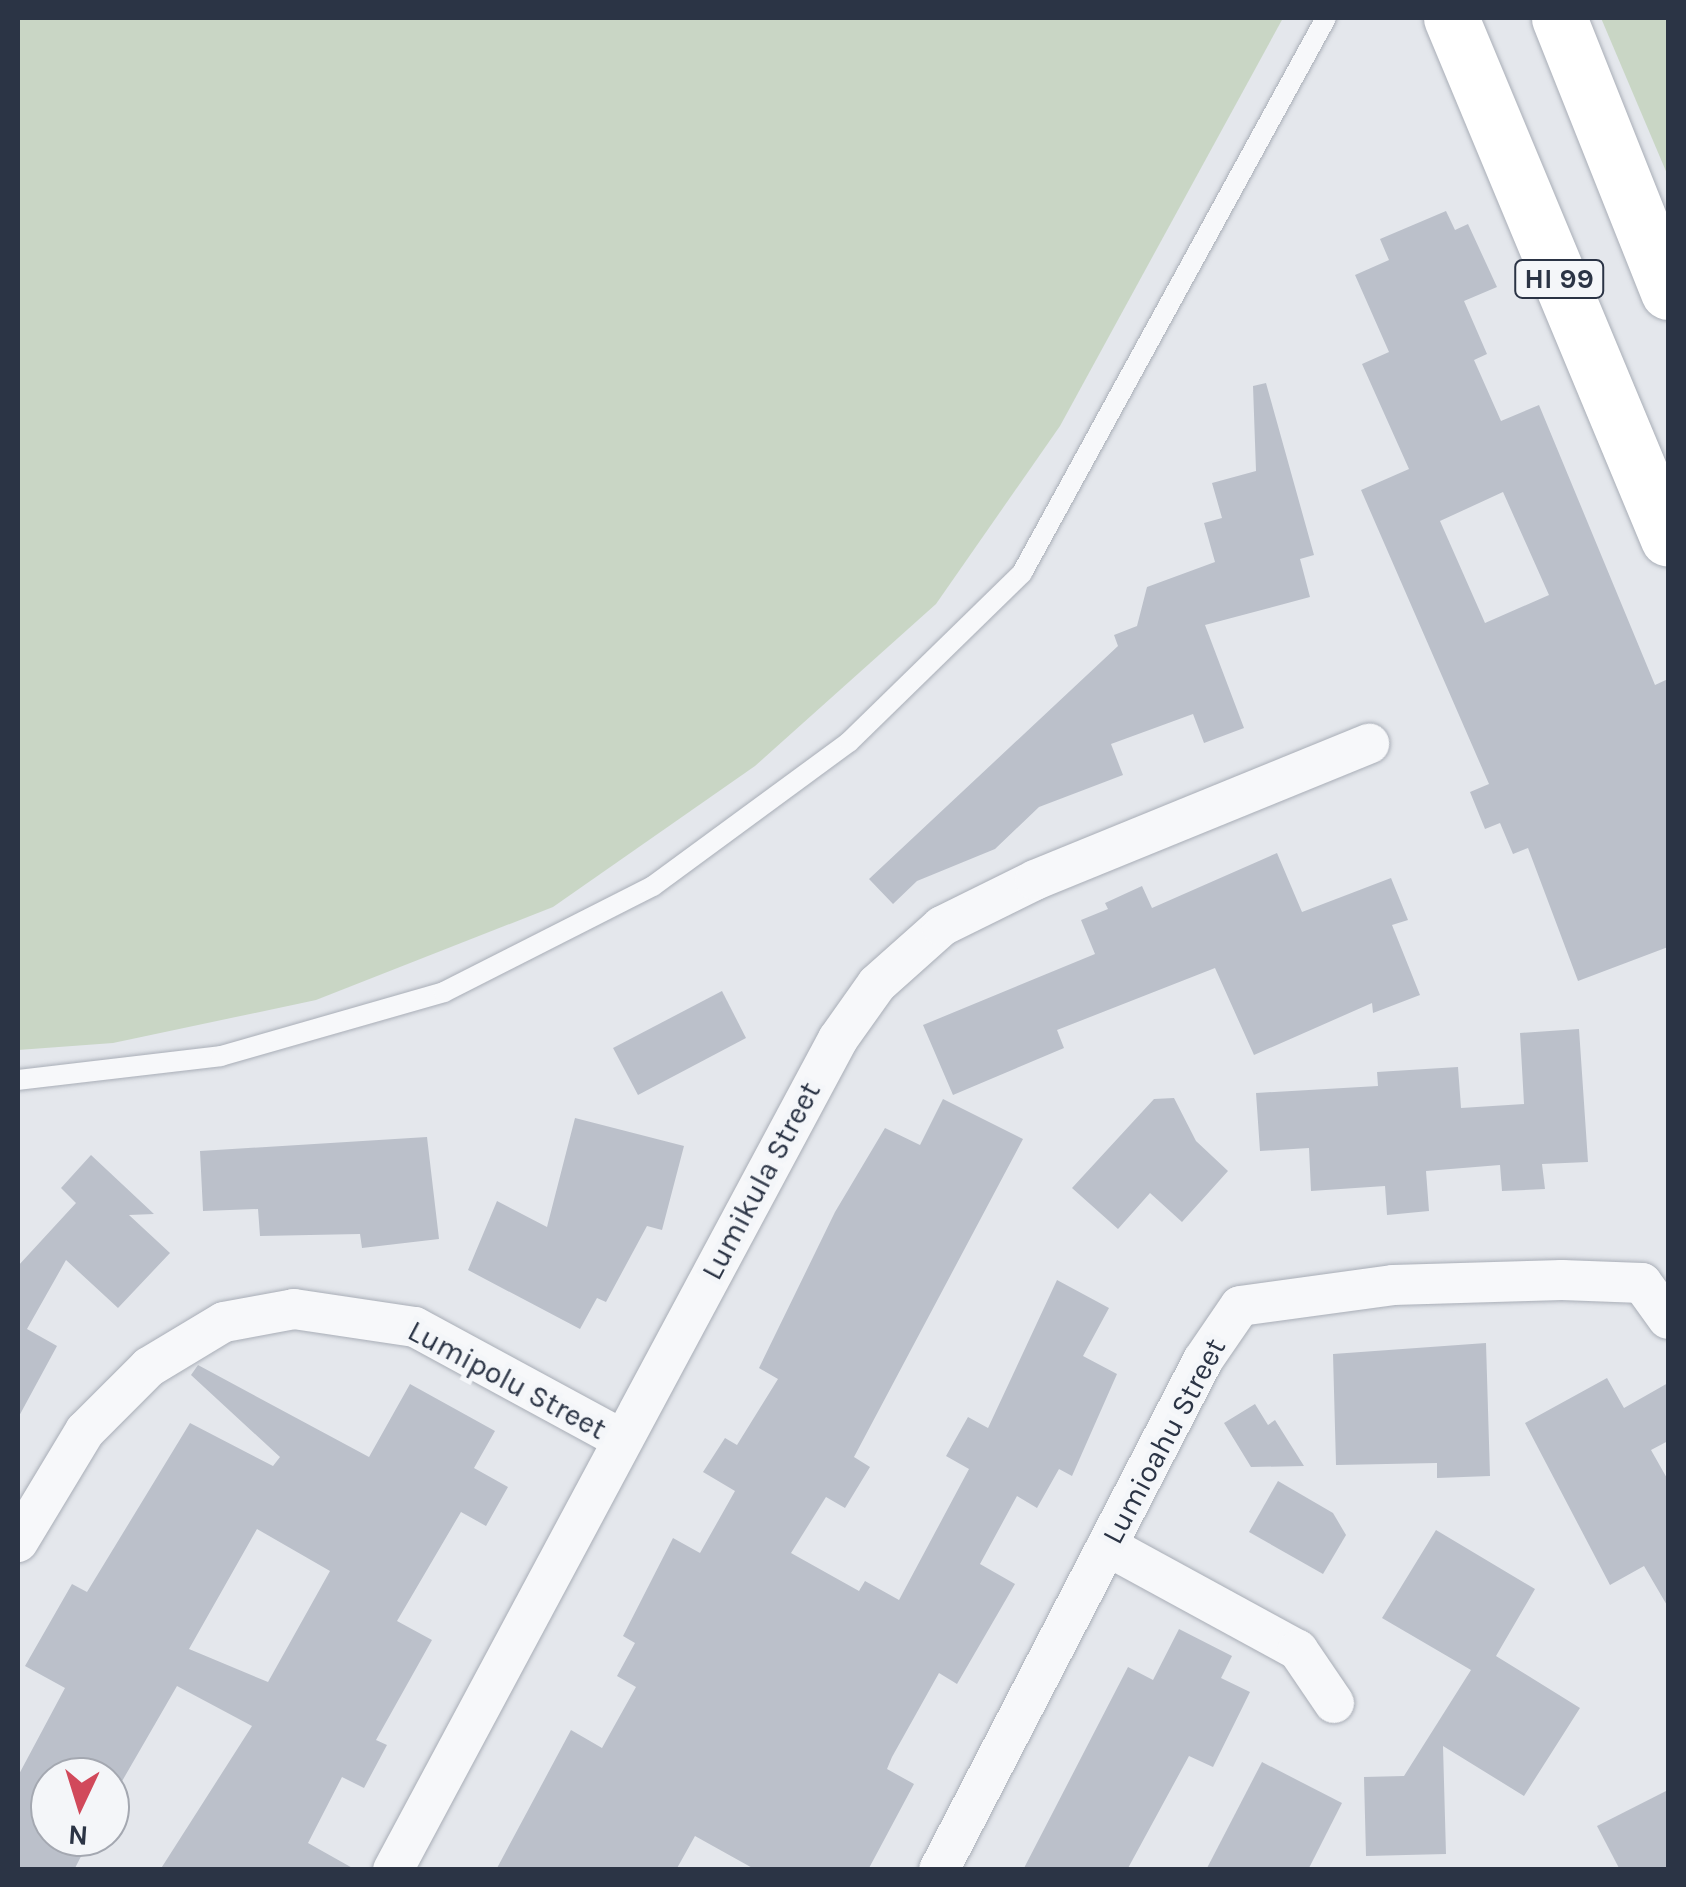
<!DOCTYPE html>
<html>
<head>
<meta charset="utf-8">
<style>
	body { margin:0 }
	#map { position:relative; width:1686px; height:1887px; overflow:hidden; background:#e4e7ec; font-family:Karla,sans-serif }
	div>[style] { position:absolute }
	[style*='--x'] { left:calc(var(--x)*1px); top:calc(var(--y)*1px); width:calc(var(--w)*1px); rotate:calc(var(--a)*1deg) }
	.green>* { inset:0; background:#c9d6c5 }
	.building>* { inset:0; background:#bbc0ca }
	.roads { filter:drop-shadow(0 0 2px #a9aeb7) drop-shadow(0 0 2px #a9aeb7) }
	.service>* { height:20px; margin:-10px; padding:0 10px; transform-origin:10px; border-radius:10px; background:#f7f8fa }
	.minor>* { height:40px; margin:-20px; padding:0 20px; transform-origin:20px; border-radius:20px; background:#f7f8fa }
	.primary>* { height:55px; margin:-27.5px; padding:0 27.5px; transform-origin:27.5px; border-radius:27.5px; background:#fff }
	span { translate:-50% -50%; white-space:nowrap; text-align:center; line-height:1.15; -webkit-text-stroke:10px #f4f6f9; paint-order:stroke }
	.shield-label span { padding:2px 8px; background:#f4f6f9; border:2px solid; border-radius:8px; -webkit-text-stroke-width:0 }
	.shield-label { font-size:28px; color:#2b3445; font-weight:700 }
	.street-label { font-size:30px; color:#2b3445 }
	.frame { position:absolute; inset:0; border:20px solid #2b3445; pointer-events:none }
	.north { position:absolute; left:30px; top:1757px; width:100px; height:100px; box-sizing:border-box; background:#f4f6f9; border:2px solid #a4a8b1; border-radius:50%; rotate:184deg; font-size:28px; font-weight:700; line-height:40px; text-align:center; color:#2b3445 }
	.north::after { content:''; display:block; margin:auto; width:35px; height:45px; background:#d1495b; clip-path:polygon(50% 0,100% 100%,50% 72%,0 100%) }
</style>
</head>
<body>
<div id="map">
	<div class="green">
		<i style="clip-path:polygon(18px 18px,1283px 18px,1060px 426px,936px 604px,755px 766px,553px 907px,316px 1000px,113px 1043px,18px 1050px)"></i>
		<i style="clip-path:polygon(1601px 18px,1668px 18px,1668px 176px)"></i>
	</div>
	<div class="building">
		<i style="clip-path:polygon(evenodd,1446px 211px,1455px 230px,1468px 224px,1497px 287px,1464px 301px,1487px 354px,1474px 360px,1501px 421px,1539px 405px,1655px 685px,1668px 679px,1668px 947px,1578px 981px,1528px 848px,1513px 854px,1500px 823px,1485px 829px,1470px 792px,1489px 784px,1361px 490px,1409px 469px,1362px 364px,1389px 352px,1355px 275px,1389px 260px,1380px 239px,1446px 211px,1503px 492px,1549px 595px,1485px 623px,1440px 521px,1503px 492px)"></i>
		<i style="clip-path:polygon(1266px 383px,1314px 555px,1300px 559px,1310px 597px,1205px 625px,1244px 728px,1204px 743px,1193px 714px,1111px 744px,1123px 775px,1039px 807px,995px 849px,917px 881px,893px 904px,869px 879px,1118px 646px,1114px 635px,1137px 626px,1147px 587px,1215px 562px,1204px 523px,1222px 518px,1212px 483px,1256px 471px,1253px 386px)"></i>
		<i style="clip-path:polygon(1277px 853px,1302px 912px,1391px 878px,1408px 920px,1392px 925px,1420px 995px,1373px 1013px,1372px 1003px,1254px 1055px,1215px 968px,1057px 1030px,1064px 1048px,953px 1095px,923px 1025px,1095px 954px,1081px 920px,1108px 909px,1105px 903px,1142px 886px,1152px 908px)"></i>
		<i style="clip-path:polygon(722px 991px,746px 1038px,638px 1095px,613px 1048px)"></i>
		<i style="clip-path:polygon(1579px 1029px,1588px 1162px,1542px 1164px,1545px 1189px,1502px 1191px,1500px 1165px,1426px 1171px,1429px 1211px,1387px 1215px,1385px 1186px,1311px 1191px,1309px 1148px,1260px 1151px,1256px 1093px,1378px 1086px,1377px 1072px,1458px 1067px,1461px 1108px,1524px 1104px,1520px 1033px)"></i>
		<i style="clip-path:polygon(1174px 1098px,1196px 1141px,1228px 1171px,1182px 1222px,1150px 1193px,1118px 1229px,1072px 1188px,1154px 1099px)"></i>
		<i style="clip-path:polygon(943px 1099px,1023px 1139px,854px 1457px,870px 1467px,845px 1508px,826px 1497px,791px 1553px,859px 1591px,865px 1581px,899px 1600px,969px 1469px,946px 1456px,968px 1417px,988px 1428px,1057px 1280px,1109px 1308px,1083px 1356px,1117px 1374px,1072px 1476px,1059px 1469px,1037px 1508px,1017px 1496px,980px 1564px,1015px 1584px,957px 1684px,939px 1673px,892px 1757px,887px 1769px,914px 1784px,868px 1870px,756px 1870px,695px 1836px,676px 1870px,496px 1870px,571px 1730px,602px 1748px,636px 1687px,617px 1676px,635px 1643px,623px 1636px,673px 1538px,700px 1553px,735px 1491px,703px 1472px,725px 1438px,737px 1445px,778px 1379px,759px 1368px,835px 1212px,885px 1128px,920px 1145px)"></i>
		<i style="clip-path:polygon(575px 1118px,684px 1146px,662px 1230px,647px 1226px,606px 1302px,597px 1298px,580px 1329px,468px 1270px,497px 1201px,547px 1227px)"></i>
		<i style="clip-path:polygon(427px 1137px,439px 1239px,362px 1248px,360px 1234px,260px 1236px,258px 1209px,203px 1211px,200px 1151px)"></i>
		<i style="clip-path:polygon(91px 1155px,154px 1214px,129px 1215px,170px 1253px,118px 1308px,66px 1260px,27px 1329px,57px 1346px,18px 1418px,18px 1266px,76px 1203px,61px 1188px)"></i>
		<i style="clip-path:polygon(1486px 1343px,1490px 1476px,1437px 1478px,1437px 1463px,1336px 1465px,1333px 1354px)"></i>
		<i style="clip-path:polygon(evenodd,198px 1365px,369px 1457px,410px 1384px,495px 1431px,474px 1468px,508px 1487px,486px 1526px,461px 1512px,397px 1621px,432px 1640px,376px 1740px,387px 1745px,364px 1788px,342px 1777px,308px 1843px,356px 1870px,160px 1870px,252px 1726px,177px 1686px,110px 1802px,110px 1777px,50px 1777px,50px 1837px,91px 1837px,74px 1870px,18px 1870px,18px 1776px,65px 1688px,25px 1666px,72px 1584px,87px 1592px,190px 1423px,273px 1466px,280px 1457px,191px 1375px,198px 1365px,257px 1529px,330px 1571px,268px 1682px,189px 1649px,257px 1529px)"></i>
		<i style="clip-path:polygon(1607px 1378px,1624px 1408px,1668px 1383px,1668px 1441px,1651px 1450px,1668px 1480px,1668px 1607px,1644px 1566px,1610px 1585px,1525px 1423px)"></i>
		<i style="clip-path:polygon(1255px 1404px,1268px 1425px,1275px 1420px,1304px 1466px,1251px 1467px,1224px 1423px)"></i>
		<i style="clip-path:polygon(1278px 1481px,1333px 1513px,1346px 1535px,1323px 1574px,1249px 1532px)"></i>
		<i style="clip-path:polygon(1436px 1530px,1535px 1589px,1496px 1656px,1580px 1708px,1524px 1796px,1443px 1746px,1446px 1854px,1366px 1856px,1364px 1777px,1404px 1776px,1471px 1670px,1382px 1618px)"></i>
		<i style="clip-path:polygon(1179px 1629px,1232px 1656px,1221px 1678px,1250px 1692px,1213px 1767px,1189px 1756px,1127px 1870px,1023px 1870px,1128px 1667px,1153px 1680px)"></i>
		<i style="clip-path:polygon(1262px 1762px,1342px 1803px,1308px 1870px,1206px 1870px)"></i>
		<i style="clip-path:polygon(1668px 1790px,1668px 1870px,1620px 1870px,1597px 1826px)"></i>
	</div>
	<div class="roads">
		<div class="service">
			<i style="--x:18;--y:1080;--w:204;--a:-6.7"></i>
			<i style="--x:221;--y:1056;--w:232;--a:-16"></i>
			<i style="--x:444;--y:992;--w:234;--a:-26.9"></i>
			<i style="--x:653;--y:886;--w:243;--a:-36.3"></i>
			<i style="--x:849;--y:742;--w:242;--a:-44.3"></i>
			<i style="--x:1022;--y:573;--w:633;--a:-61.29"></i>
		</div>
		<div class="minor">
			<i style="--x:18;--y:1542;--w:130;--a:-58.9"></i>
			<i style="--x:85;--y:1431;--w:91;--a:-45"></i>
			<i style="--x:149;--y:1367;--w:87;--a:-31"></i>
			<i style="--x:224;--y:1322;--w:71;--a:-10.5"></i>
			<i style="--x:294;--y:1309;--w:122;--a:8.5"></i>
			<i style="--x:415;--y:1327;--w:234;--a:28.5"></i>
			<i style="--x:1107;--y:1546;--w:217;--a:28.6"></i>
			<i style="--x:1298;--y:1650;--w:64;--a:55.8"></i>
			<i style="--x:393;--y:1870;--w:943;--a:-61.83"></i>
			<i style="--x:838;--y:1039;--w:67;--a:-54.7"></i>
			<i style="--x:877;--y:984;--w:87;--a:-41.7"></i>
			<i style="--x:942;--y:926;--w:104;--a:-26.3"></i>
			<i style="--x:1035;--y:880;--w:361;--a:-22.2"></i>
			<i style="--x:939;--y:1870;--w:574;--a:-62.63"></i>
			<i style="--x:1203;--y:1360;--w:65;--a:-55.6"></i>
			<i style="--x:1240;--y:1306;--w:154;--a:-7.8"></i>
			<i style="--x:1393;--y:1285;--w:169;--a:-1.7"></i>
			<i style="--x:1562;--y:1280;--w:80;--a:2.1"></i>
			<i style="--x:1642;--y:1283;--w:44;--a:54.2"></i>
		</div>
		<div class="primary">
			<i style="--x:1451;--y:18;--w:564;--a:67.39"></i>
			<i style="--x:1559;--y:18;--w:295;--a:68.3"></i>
		</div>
	</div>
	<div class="shield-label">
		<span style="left:1559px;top:279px">HI 99</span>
	</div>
	<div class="street-label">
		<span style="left:761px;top:1181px;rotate:-62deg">Lumikula Street</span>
		<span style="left:507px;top:1380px;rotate:28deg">Lumipolu Street</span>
		<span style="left:1164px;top:1441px;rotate:-62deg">Lumioahu Street</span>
	</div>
	<div class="frame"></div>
	<div class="north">N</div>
</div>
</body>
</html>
